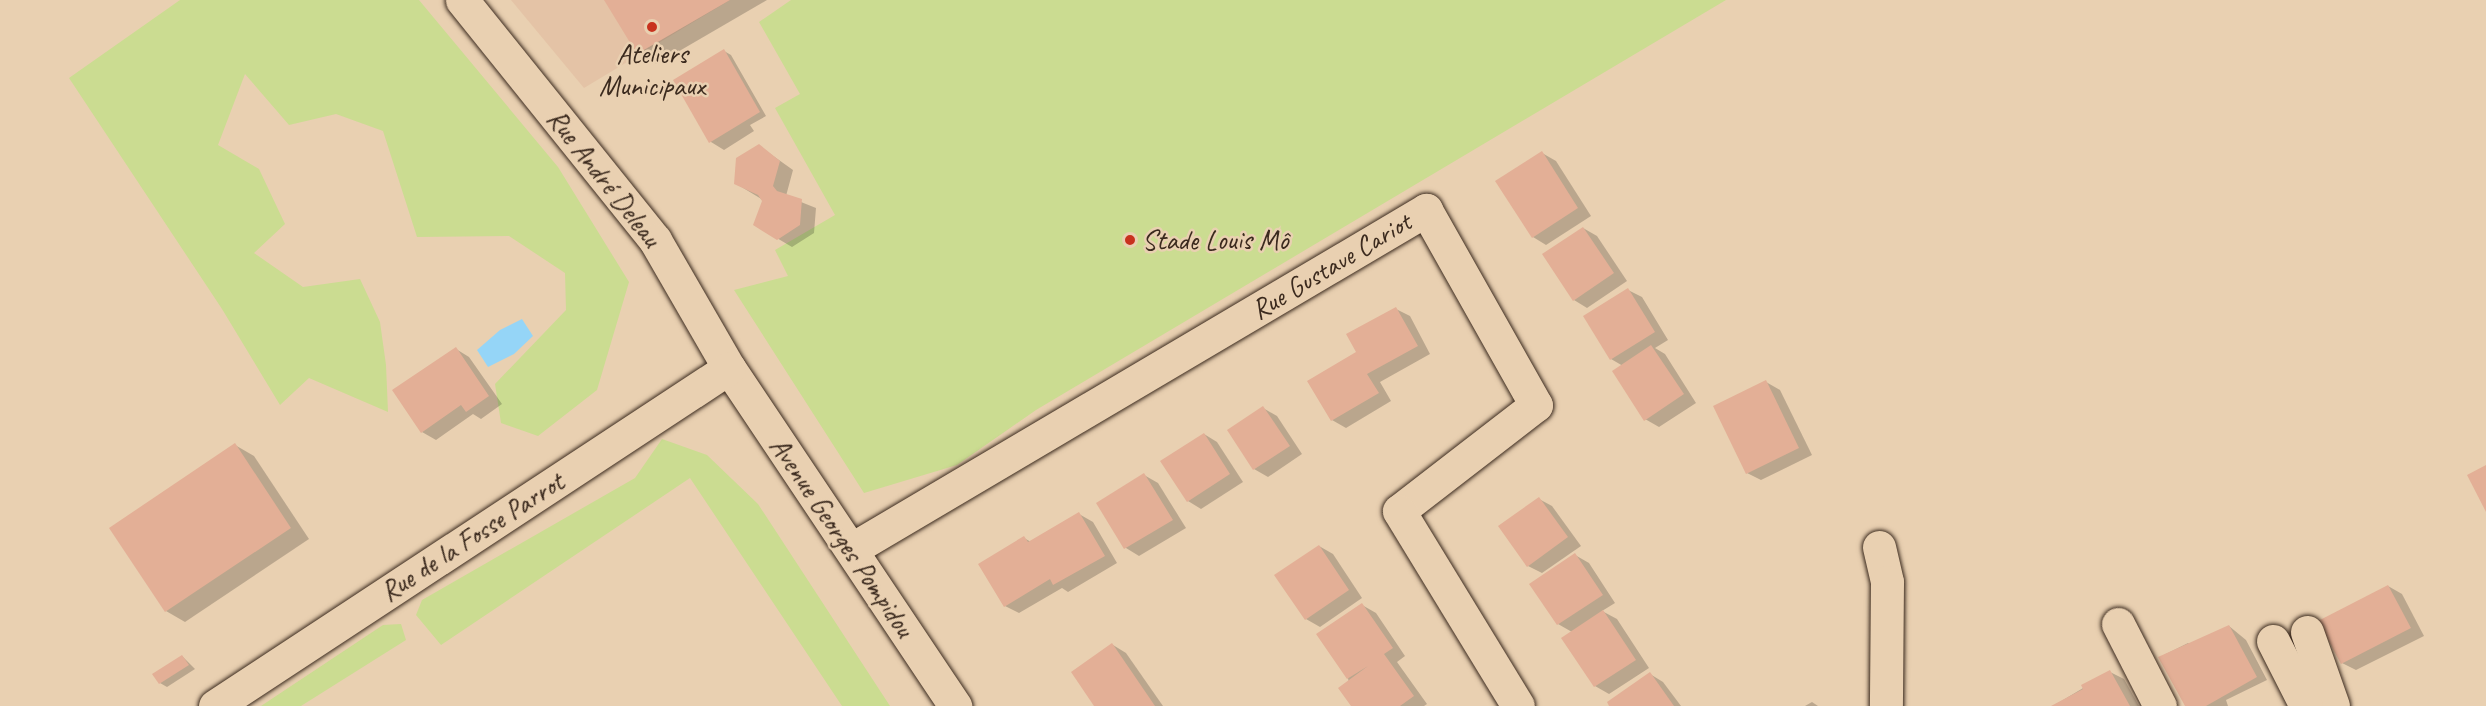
<!DOCTYPE html>
<html>
<head>
<meta charset="utf-8">
<style>
	body { margin:0 }
	#map { position:relative; width:2486px; height:706px; overflow:hidden; background:#e9d0b1; font-family:Caveat,sans-serif }
	div>[style] { position:absolute }
	[style*='--x'] { left:calc(var(--x)*1px); top:calc(var(--y)*1px); width:calc(var(--w)*1px); rotate:calc(var(--a)*1deg) }
	.built>* { inset:0; background:#e4c3a6 }
	.green>* { inset:0; background:#cbdc91 }
	.water>* { inset:0; background:#95d5f7 }
	.shadow>* { inset:0; background:#0003 }
	.building>* { inset:0; background:#e3af96 }
	.roads { filter:drop-shadow(0 0 2px #3b2a1e) drop-shadow(0 0 2px #3b2a1e) }
	.minor>* { height:33px; margin:-16.5px; padding:0 16.5px; transform-origin:16.5px; border-radius:16.5px; background:#e9d0b1 }
	.dots>* { width:16px; height:16px; translate:-50% -50%; box-sizing:border-box; border:3px solid #e9d0b1; border-radius:50% }
	span { translate:-50% -50%; white-space:nowrap; text-align:center; line-height:1.15; -webkit-text-stroke:5px #e9d0b1; paint-order:stroke }
	.poi-label { font-size:28px; color:#3b2a1e }
	.left { translate:0 -50%; text-align:left }
	.street-label { font-size:28px; color:#3b2a1e }
</style>
</head>
<body>
<div id="map">
	<div class="built">
		<i style="clip-path:polygon(511px 0,730px 0,584px 88px)"></i>
	</div>
	<div class="green">
		<i style="clip-path:polygon(180px 0,419px 0,558px 167px,629px 282px,597px 390px,538px 436px,501px 423px,495px 384px,566px 310px,565px 273px,509px 236px,417px 237px,383px 131px,336px 114px,289px 125px,245px 74px,218px 145px,259px 169px,285px 224px,254px 253px,303px 287px,360px 279px,380px 322px,386px 365px,388px 412px,309px 378px,280px 405px,222px 309px,69px 78px)"></i>
		<i style="clip-path:polygon(791px 0,1726px 0,1036px 410px,957px 465px,864px 493px,734px 290px,788px 276px,775px 250px,835px 215px,775px 108px,800px 94px,759px 22px)"></i>
		<i style="clip-path:polygon(662px 439px,707px 455px,758px 504px,890px 706px,842px 706px,690px 478px,441px 645px,416px 615px,422px 600px,635px 478px)"></i>
		<i style="clip-path:polygon(401px 624px,406px 640px,301px 706px,261px 706px,383px 625px)"></i>
	</div>
	<div class="water">
		<i style="clip-path:polygon(522px 319px,533px 336px,514px 354px,488px 367px,477px 350px,500px 330px)"></i>
	</div>
	<div class="shadow">
		<i style="clip-path:polygon(606px 0,767px 0,657px 64px,638px 53px)"></i>
		<i style="clip-path:polygon(724px 51px,731px 55px,766px 116px,750px 125px,754px 131px,724px 150px,711px 142px,675px 81px)"></i>
		<i style="clip-path:polygon(759px 146px,793px 170px,786px 196px,816px 208px,814px 233px,792px 247px,755px 225px,763px 200px,735px 183px)"></i>
		<i style="clip-path:polygon(1542px 153px,1556px 161px,1591px 216px,1546px 245px,1533px 237px)"></i>
		<i style="clip-path:polygon(1583px 228px,1597px 236px,1627px 281px,1587px 308px,1574px 300px)"></i>
		<i style="clip-path:polygon(1628px 290px,1642px 297px,1668px 340px,1655px 348px,1665px 354px,1696px 403px,1659px 427px,1645px 419px,1623px 366px,1611px 359px,1585px 316px)"></i>
		<i style="clip-path:polygon(1396px 309px,1410px 316px,1430px 354px,1380px 382px,1391px 401px,1346px 428px,1332px 420px,1309px 381px,1358px 353px)"></i>
		<i style="clip-path:polygon(456px 349px,469px 357px,502px 404px,481px 419px,473px 414px,436px 440px,422px 432px)"></i>
		<i style="clip-path:polygon(1766px 382px,1780px 390px,1812px 455px,1761px 480px,1747px 473px)"></i>
		<i style="clip-path:polygon(1263px 408px,1277px 416px,1302px 454px,1268px 477px,1254px 469px)"></i>
		<i style="clip-path:polygon(1204px 434px,1217px 442px,1243px 482px,1201px 509px,1188px 501px)"></i>
		<i style="clip-path:polygon(235px 445px,254px 456px,309px 539px,185px 622px,166px 611px)"></i>
		<i style="clip-path:polygon(1144px 475px,1158px 483px,1186px 528px,1139px 556px,1126px 548px,1098px 503px)"></i>
		<i style="clip-path:polygon(1539px 499px,1552px 506px,1581px 546px,1542px 573px,1528px 566px)"></i>
		<i style="clip-path:polygon(1079px 514px,1093px 522px,1117px 563px,1068px 592px,1062px 588px,1019px 613px,1005px 606px,1024px 538px,1031px 542px)"></i>
		<i style="clip-path:polygon(1319px 546px,1333px 554px,1362px 598px,1320px 627px,1306px 619px)"></i>
		<i style="clip-path:polygon(1575px 555px,1589px 563px,1615px 603px,1602px 611px,1617px 619px,1649px 668px,1609px 694px,1595px 686px,1563px 639px,1572px 632px,1558px 624px)"></i>
		<i style="clip-path:polygon(2388px 586px,2402px 594px,2424px 636px,2356px 670px,2342px 663px)"></i>
		<i style="clip-path:polygon(1362px 605px,1376px 613px,1405px 656px,1397px 662px,1427px 704px,1424px 706px,1353px 706px,1348px 678px)"></i>
		<i style="clip-path:polygon(2229px 626px,2246px 640px,2267px 680px,2226px 700px,2228px 706px,2187px 706px,2160px 657px,2188px 643px,2193px 646px)"></i>
		<i style="clip-path:polygon(1113px 645px,1126px 653px,1163px 706px,1096px 706px)"></i>
		<i style="clip-path:polygon(182px 656px,195px 669px,167px 687px,160px 683px)"></i>
		<i style="clip-path:polygon(2110px 672px,2124px 679px,2139px 706px,2053px 706px)"></i>
		<i style="clip-path:polygon(1650px 674px,1663px 682px,1681px 706px,1611px 706px)"></i>
		<i style="clip-path:polygon(1812px 702px,1818px 706px,1805px 706px)"></i>
	</div>
	<div class="building">
		<i style="clip-path:polygon(604px 0,730px 0,637px 54px)"></i>
		<i style="clip-path:polygon(724px 49px,760px 112px,709px 143px,673px 80px)"></i>
		<i style="clip-path:polygon(759px 144px,780px 161px,773px 186px,777px 191px,802px 199px,800px 225px,777px 240px,753px 225px,762px 201px,758px 195px,734px 184px,736px 158px)"></i>
		<i style="clip-path:polygon(1542px 151px,1578px 208px,1532px 238px,1495px 181px)"></i>
		<i style="clip-path:polygon(1583px 227px,1614px 273px,1573px 301px,1542px 254px)"></i>
		<i style="clip-path:polygon(1628px 288px,1655px 332px,1610px 360px,1583px 316px)"></i>
		<i style="clip-path:polygon(1396px 307px,1418px 346px,1367px 374px,1379px 393px,1331px 421px,1307px 381px,1356px 352px,1346px 334px)"></i>
		<i style="clip-path:polygon(1651px 345px,1684px 394px,1644px 421px,1612px 371px)"></i>
		<i style="clip-path:polygon(456px 347px,489px 396px,466px 412px,461px 405px,421px 433px,392px 390px)"></i>
		<i style="clip-path:polygon(1766px 380px,1799px 448px,1746px 474px,1713px 406px)"></i>
		<i style="clip-path:polygon(1263px 406px,1290px 446px,1253px 470px,1227px 430px)"></i>
		<i style="clip-path:polygon(1204px 433px,1230px 474px,1187px 502px,1160px 461px)"></i>
		<i style="clip-path:polygon(235px 443px,291px 528px,165px 612px,109px 528px)"></i>
		<i style="clip-path:polygon(2486px 465px,2486px 512px,2467px 475px)"></i>
		<i style="clip-path:polygon(1144px 473px,1173px 520px,1124px 549px,1096px 503px)"></i>
		<i style="clip-path:polygon(1539px 497px,1568px 537px,1527px 567px,1498px 526px)"></i>
		<i style="clip-path:polygon(1079px 512px,1105px 556px,1053px 585px,1050px 579px,1004px 607px,978px 564px,1024px 536px,1028px 542px)"></i>
		<i style="clip-path:polygon(1319px 545px,1349px 590px,1305px 620px,1274px 575px)"></i>
		<i style="clip-path:polygon(1575px 553px,1603px 595px,1557px 625px,1529px 584px)"></i>
		<i style="clip-path:polygon(2388px 585px,2411px 628px,2341px 664px,2318px 621px)"></i>
		<i style="clip-path:polygon(1362px 603px,1393px 648px,1384px 654px,1414px 696px,1400px 706px,1351px 706px,1338px 688px,1368px 666px,1347px 679px,1316px 634px)"></i>
		<i style="clip-path:polygon(1603px 610px,1636px 660px,1594px 687px,1561px 638px)"></i>
		<i style="clip-path:polygon(2229px 625px,2257px 677px,2206px 706px,2185px 706px,2158px 657px)"></i>
		<i style="clip-path:polygon(1112px 643px,1155px 706px,1094px 706px,1071px 672px)"></i>
		<i style="clip-path:polygon(182px 655px,189px 665px,159px 684px,152px 674px)"></i>
		<i style="clip-path:polygon(2110px 670px,2130px 706px,2051px 706px,2083px 689px,2081px 685px)"></i>
		<i style="clip-path:polygon(1650px 672px,1674px 706px,1609px 706px,1607px 702px)"></i>
	</div>
	<div class="roads">
		<div class="minor">
			<i style="--x:462;--y:0;--w:308;--a:51.2"></i>
			<i style="--x:655;--y:240;--w:148;--a:60"></i>
			<i style="--x:729;--y:368;--w:407;--a:56.2"></i>
			<i style="--x:1879;--y:547;--w:36;--a:77"></i>
			<i style="--x:1887;--y:582;--w:124;--a:90.5"></i>
			<i style="--x:852;--y:549;--w:667;--a:-30.57"></i>
			<i style="--x:1426;--y:210;--w:224;--a:60.6"></i>
			<i style="--x:1536;--y:405;--w:173;--a:142.3"></i>
			<i style="--x:1399;--y:511;--w:228;--a:58.6"></i>
			<i style="--x:2118;--y:624;--w:92;--a:62.9"></i>
			<i style="--x:2307;--y:632;--w:78;--a:70.6"></i>
			<i style="--x:2273;--y:641;--w:73;--a:63.1"></i>
			<i style="--x:215;--y:706;--w:615;--a:-33.33"></i>
		</div>
	</div>
	<div class="dots">
		<i style="left:652px;top:27px;background:#c8321e"></i>
		<i style="left:1130px;top:240px;background:#c8321e"></i>
	</div>
	<div class="poi-label">
		<span style="left:652px;top:70px">Ateliers<br>Municipaux</span>
		<span class="left" style="left:1142px;top:240px">Stade Louis Mô</span>
	</div>
	<div class="street-label">
		<span style="left:604px;top:178px;rotate:52deg">Rue André Deleau</span>
		<span style="left:1331px;top:266px;rotate:-31deg">Rue Gustave Cariot</span>
		<span style="left:472px;top:537px;rotate:-33deg">Rue de la Fosse Parrot</span>
		<span style="left:842px;top:537px;rotate:56deg">Avenue Georges Pompidou</span>
	</div>
</div>
</body>
</html>
